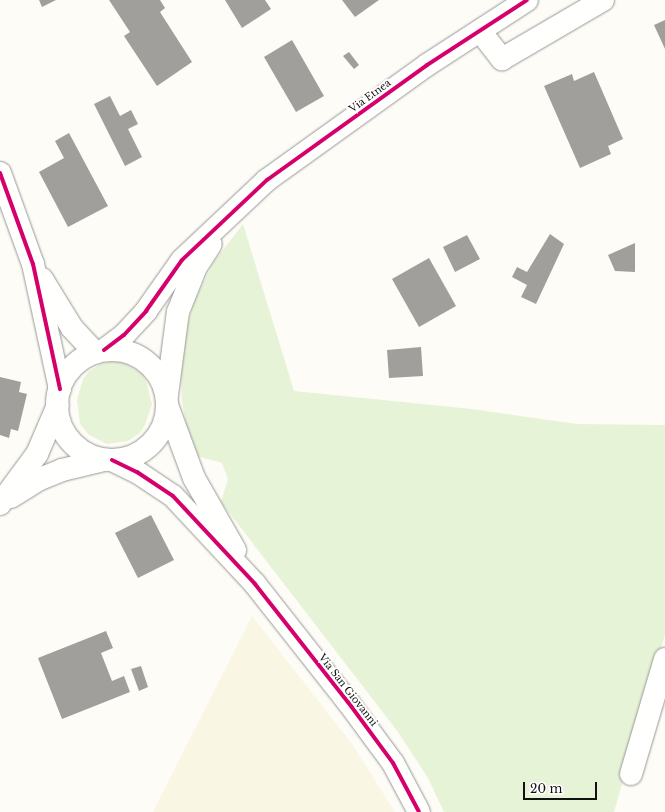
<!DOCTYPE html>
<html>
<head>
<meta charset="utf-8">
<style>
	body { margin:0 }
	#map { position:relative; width:665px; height:812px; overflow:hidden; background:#fdfcf7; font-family:"Libre Baskerville",serif }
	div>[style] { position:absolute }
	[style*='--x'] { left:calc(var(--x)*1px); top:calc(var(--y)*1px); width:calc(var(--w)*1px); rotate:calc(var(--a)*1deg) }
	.farmland>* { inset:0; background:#f9f7e4 }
	.green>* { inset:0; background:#e7f3d7 }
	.building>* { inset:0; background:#a19f9c }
	.roads { filter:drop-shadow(0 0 1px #979795) drop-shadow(0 0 1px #979795) }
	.minor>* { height:22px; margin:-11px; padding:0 11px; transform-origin:11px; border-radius:11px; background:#fffffe }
	.minor>.ring { margin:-11px; padding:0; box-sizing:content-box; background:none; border:22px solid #fffffe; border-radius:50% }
	.cycleway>* { height:4px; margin:-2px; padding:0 2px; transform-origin:2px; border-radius:2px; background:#d6006c }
	span { translate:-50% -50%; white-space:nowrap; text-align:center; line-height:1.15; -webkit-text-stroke:4px #fff; paint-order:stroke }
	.street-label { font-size:10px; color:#111 }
	.scale { position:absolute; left:523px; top:782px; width:74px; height:18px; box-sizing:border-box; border:2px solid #111; border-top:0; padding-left:5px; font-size:12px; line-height:14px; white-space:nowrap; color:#111; -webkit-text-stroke:3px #fff; paint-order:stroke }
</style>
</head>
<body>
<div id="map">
	<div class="farmland">
		<i style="clip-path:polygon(252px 616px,352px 744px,395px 812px,153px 812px)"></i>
	</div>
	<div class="green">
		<i style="clip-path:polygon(243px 224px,294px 391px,472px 409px,577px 424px,665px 425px,665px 635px,614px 812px,444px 812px,428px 778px,398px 732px,221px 502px,228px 479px,222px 463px,197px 456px,186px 424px,182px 400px,181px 369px,186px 330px,195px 300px,213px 263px)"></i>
		<i style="clip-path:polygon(110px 362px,123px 362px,141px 373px,146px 381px,152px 404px,145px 425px,140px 433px,128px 441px,107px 444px,89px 435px,80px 424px,77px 400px,83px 379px,89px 371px,101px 364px)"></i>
	</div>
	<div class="building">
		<i style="clip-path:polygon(39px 0,56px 0,42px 7px)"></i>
		<i style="clip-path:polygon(109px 0,160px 0,165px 8px,160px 12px,192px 62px,157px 86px,124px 36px,130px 32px)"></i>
		<i style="clip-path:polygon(225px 0,265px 0,271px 9px,242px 28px)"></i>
		<i style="clip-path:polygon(342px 0,379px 0,355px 17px)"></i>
		<i style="clip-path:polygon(665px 20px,665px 49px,654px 25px)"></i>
		<i style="clip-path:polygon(292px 40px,324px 96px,296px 112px,264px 57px)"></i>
		<i style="clip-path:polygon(349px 52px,359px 65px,354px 69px,343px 56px)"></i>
		<i style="clip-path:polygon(594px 72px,623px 139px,608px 146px,611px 154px,580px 168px,544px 86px,572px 74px,574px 81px)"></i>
		<i style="clip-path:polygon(110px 96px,120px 116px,131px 110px,138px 124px,128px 129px,142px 157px,125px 166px,94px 104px)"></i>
		<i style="clip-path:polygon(69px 133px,108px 206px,68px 227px,39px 172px,64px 158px,55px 141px)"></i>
		<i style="clip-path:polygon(550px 234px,564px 244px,536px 304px,521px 297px,527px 285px,512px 277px,517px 267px,527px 272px)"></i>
		<i style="clip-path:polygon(467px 235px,480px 259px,455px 272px,443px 247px)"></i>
		<i style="clip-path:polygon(635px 243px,635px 272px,615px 271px,608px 255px)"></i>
		<i style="clip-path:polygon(429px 258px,456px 306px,419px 327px,392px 279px)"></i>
		<i style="clip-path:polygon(421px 347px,423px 376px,389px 378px,387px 350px)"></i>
		<i style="clip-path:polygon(0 377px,21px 382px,19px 392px,27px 394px,18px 431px,11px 429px,9px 438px,0 435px)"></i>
		<i style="clip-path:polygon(151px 515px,174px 560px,138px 578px,115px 533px)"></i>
		<i style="clip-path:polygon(106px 631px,113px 648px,101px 653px,112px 681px,124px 676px,130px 692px,62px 719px,38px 658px)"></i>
		<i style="clip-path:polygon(141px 666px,148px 687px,139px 691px,131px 669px)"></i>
	</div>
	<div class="roads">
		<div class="minor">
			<i style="--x:480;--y:31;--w:36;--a:52"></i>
			<i style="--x:502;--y:59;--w:117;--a:-30.3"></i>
			<i style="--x:0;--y:173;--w:97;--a:70.1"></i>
			<i style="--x:33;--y:264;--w:128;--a:77.8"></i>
			<i style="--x:42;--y:279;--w:57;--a:58.5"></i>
			<i style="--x:72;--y:328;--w:34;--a:47"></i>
			<i class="ring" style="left:57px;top:350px;width:88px;height:88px"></i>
			<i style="--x:104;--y:350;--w:25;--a:-37"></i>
			<i style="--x:124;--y:335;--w:33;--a:-47"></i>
			<i style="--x:146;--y:311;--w:62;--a:-54.8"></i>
			<i style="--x:182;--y:260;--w:117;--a:-43.3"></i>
			<i style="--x:267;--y:180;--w:197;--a:-35.7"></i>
			<i style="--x:427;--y:65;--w:119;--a:-33"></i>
			<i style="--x:167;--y:395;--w:84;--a:-82.5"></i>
			<i style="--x:178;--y:312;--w:48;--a:-68.2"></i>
			<i style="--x:196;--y:267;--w:27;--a:-57"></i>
			<i style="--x:167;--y:405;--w:78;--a:69.7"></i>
			<i style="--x:194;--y:478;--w:83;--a:60.3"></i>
			<i style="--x:112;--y:460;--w:28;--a:26"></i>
			<i style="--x:137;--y:472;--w:43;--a:33.7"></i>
			<i style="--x:173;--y:496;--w:120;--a:47"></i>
			<i style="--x:255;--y:584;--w:150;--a:51.8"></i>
			<i style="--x:348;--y:702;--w:76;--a:53.6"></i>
			<i style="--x:393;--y:763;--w:55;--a:62"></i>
			<i style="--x:11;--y:497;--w:34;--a:-32"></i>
			<i style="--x:40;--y:479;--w:24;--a:-22"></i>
			<i style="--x:62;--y:470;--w:43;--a:-13.4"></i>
			<i style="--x:0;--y:504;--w:62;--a:-53.5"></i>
			<i style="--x:37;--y:454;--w:53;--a:-66.8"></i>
			<i style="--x:631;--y:774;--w:120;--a:-73.5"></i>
		</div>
	</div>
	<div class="cycleway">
		<i style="--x:0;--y:173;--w:97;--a:70.1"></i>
		<i style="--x:33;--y:264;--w:128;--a:77.8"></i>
		<i style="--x:104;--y:350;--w:25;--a:-37"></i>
		<i style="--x:124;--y:335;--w:33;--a:-47"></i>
		<i style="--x:146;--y:311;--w:62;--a:-54.8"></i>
		<i style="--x:182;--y:260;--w:117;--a:-43.3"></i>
		<i style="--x:267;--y:180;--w:197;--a:-35.7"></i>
		<i style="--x:427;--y:65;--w:119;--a:-33"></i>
		<i style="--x:112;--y:460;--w:28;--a:26"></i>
		<i style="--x:137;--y:472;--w:43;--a:33.7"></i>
		<i style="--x:173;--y:496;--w:120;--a:47"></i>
		<i style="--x:255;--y:584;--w:150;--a:51.8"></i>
		<i style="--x:348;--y:702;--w:76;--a:53.6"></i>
		<i style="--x:393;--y:763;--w:55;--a:62"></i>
	</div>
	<div class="street-label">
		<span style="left:370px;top:96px;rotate:-36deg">Via Etnea</span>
		<span style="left:348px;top:690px;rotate:52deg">Via San Giovanni</span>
	</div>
	<div class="scale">20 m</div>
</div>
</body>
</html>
